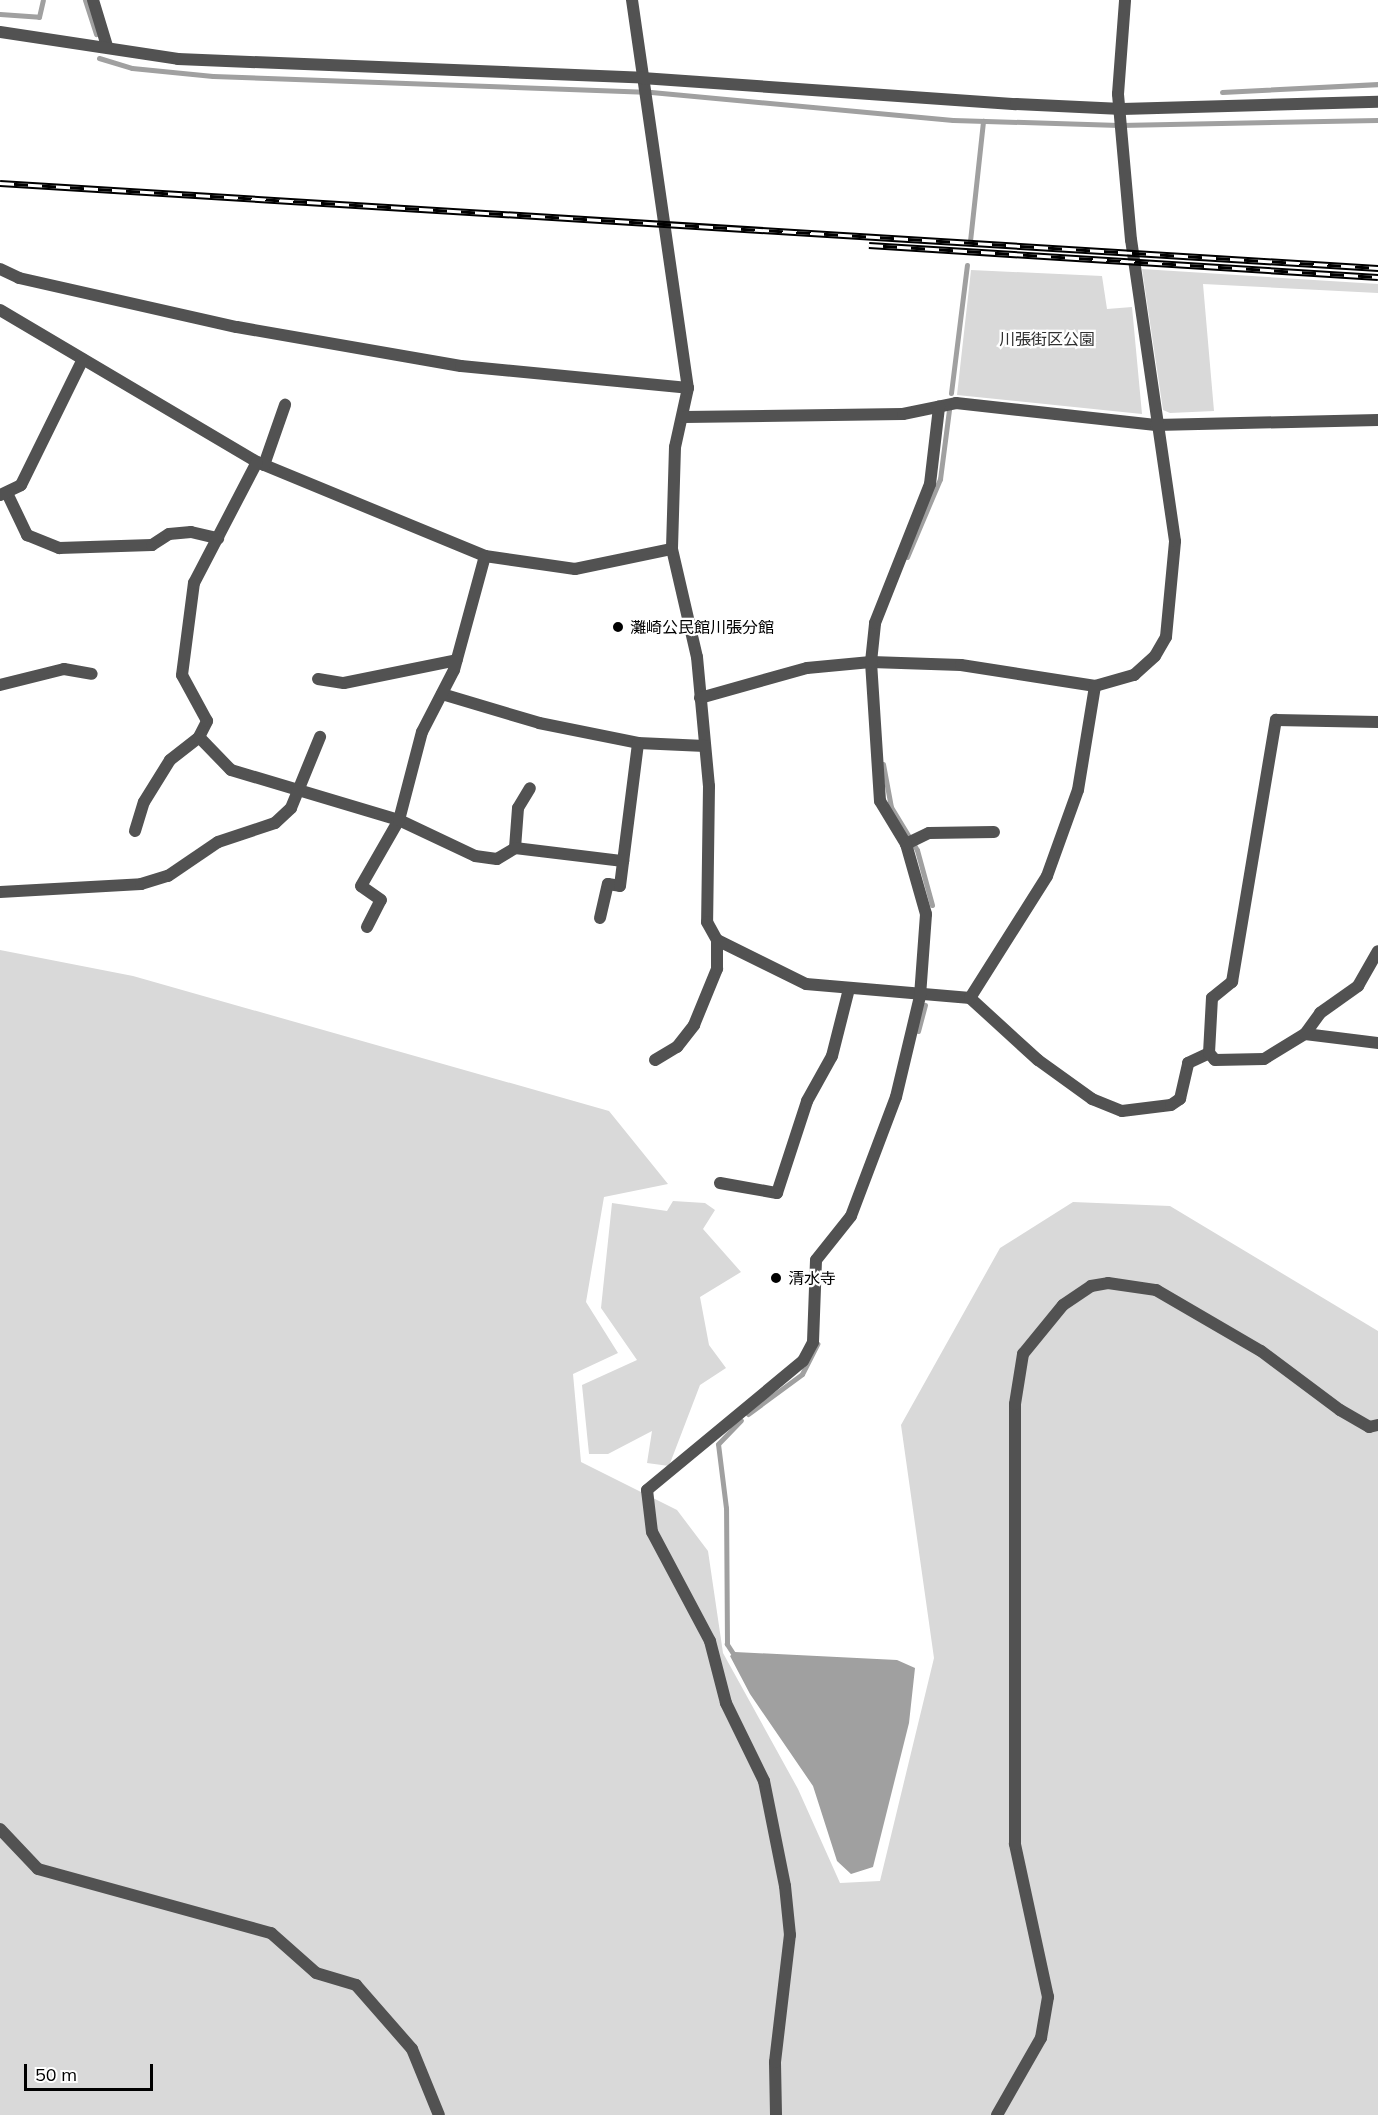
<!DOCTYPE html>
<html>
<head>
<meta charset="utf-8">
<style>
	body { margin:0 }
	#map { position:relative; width:1378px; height:2115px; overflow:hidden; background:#fff; font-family:Mulish,"Noto Sans JP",sans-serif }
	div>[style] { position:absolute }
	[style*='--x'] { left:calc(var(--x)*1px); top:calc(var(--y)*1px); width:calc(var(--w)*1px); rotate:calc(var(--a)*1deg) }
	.green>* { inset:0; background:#d9d9d9 }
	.water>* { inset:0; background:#a0a0a0 }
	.stream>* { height:5px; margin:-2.5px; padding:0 2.5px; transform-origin:2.5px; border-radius:2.5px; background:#a0a0a0 }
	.minor>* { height:12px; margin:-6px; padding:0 6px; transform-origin:6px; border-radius:6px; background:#525252 }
	.rail>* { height:7px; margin-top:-3.5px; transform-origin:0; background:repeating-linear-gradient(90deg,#fff 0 14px,#000 0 28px); box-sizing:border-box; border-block:2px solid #000 }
	.dots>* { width:16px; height:16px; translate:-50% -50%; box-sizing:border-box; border:3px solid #fff; border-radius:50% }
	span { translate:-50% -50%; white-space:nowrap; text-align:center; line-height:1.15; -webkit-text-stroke:4.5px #fff; paint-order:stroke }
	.park-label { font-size:16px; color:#303030 }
	.poi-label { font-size:16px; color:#000 }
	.left { translate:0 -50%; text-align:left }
	.scale { position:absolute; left:24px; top:2064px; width:129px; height:27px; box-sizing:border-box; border:3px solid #000; border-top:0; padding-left:8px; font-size:18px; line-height:21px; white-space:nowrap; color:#000; -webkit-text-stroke:4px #fff; paint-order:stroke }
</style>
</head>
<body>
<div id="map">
	<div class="green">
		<i style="clip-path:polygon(1142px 269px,1378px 284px,1378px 293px,1203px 284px,1214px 411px,1170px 413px,1163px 410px)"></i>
		<i style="clip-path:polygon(971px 270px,1102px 276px,1107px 309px,1132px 307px,1142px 414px,957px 395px)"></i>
		<i style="clip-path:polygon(0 950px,133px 976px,609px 1111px,668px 1184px,604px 1197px,586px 1302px,618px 1353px,573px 1374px,581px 1462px,677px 1510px,708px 1551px,723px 1653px,798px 1789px,840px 1883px,880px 1881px,934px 1658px,901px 1425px,1000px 1248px,1073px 1202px,1170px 1206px,1378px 1331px,1378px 2115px,0 2115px)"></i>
		<i style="clip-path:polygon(673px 1201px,705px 1203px,715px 1210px,703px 1229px,741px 1272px,700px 1297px,709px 1345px,726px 1368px,700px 1385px,669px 1466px,647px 1463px,652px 1431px,608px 1454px,589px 1454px,582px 1385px,637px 1360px,601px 1308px,612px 1203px,667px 1211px)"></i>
	</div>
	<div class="water">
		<i style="clip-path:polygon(735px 1652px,897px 1660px,915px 1668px,909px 1723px,873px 1867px,851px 1874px,837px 1861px,813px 1786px,750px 1694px,730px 1656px)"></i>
	</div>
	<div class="stream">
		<i style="--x:85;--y:0;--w:36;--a:72"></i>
		<i style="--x:0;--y:14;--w:39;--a:4"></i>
		<i style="--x:39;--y:17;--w:17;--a:-77"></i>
		<i style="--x:99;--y:58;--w:34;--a:17"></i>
		<i style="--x:132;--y:68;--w:81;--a:5.6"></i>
		<i style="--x:213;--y:76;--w:438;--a:2.1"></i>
		<i style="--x:651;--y:92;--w:303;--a:5.3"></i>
		<i style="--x:953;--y:120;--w:166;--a:1.7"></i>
		<i style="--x:1119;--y:125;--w:259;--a:-1.1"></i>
		<i style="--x:1222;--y:92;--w:156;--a:-2.9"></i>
		<i style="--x:970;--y:241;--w:121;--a:-83.8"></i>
		<i style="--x:951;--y:393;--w:129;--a:-82.9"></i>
		<i style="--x:907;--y:557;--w:85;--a:-67.1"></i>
		<i style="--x:940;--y:479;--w:70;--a:-82.6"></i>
		<i style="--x:883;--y:764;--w:44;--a:79.5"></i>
		<i style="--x:891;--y:807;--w:50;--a:58.8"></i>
		<i style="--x:917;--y:850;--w:57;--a:74.7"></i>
		<i style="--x:918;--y:1031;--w:27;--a:-75"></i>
		<i style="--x:748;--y:1414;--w:67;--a:-36.5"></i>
		<i style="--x:802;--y:1374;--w:34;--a:-63"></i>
		<i style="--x:736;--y:1658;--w:17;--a:-123"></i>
		<i style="--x:727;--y:1644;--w:136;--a:-90.4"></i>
		<i style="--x:726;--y:1508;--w:64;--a:-97.1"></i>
		<i style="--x:718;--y:1444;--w:33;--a:-46"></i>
	</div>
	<div class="minor">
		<i style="--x:93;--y:0;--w:48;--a:73.1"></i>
		<i style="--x:632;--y:0;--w:392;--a:81.8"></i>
		<i style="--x:688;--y:388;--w:60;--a:102.4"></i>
		<i style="--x:675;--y:447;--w:102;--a:91.7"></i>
		<i style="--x:672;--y:549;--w:111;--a:77"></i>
		<i style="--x:697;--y:657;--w:130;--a:84.7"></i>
		<i style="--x:709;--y:786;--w:136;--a:90.8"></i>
		<i style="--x:707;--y:922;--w:21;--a:61"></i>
		<i style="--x:717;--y:940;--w:99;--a:26.3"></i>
		<i style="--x:806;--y:984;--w:165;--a:4.9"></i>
		<i style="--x:970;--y:998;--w:92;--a:42.4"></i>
		<i style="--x:1038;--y:1060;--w:67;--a:35.8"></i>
		<i style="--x:1092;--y:1099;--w:32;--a:22"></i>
		<i style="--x:1122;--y:1111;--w:49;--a:-7"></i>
		<i style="--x:1171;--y:1105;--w:11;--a:-34"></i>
		<i style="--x:1180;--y:1099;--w:37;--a:-77"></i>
		<i style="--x:1188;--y:1063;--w:23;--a:-25"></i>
		<i style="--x:1209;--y:1053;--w:55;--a:-86.9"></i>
		<i style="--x:1212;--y:998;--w:26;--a:-39"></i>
		<i style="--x:1232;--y:982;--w:266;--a:-80.5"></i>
		<i style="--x:1276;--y:720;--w:102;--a:1.1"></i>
		<i style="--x:0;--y:32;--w:180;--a:8.6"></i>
		<i style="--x:178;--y:59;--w:464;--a:2.3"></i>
		<i style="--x:642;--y:78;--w:375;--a:4"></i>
		<i style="--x:1016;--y:104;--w:106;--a:2.7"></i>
		<i style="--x:1122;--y:109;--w:256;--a:-1.6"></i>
		<i style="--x:0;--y:269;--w:21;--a:25"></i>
		<i style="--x:19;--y:278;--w:223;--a:12.7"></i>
		<i style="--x:237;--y:327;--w:227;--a:9.9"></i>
		<i style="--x:461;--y:366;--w:228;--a:5.5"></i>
		<i style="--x:0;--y:310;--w:299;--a:30.6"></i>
		<i style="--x:257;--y:462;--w:247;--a:22.4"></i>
		<i style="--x:485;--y:556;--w:91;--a:8.2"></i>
		<i style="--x:575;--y:569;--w:99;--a:-11.7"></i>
		<i style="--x:684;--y:417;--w:219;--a:-0.8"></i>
		<i style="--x:903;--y:414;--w:54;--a:-11.7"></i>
		<i style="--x:956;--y:403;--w:201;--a:6.3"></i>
		<i style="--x:1156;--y:425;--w:222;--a:-1.3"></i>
		<i style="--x:264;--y:465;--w:64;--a:-70.7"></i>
		<i style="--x:7;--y:493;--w:47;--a:64.5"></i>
		<i style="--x:27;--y:535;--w:35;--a:22"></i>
		<i style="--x:59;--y:548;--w:93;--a:-1.8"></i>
		<i style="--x:152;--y:545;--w:20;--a:-33"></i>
		<i style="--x:169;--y:534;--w:22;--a:-5"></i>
		<i style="--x:191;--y:532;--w:28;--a:13"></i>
		<i style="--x:0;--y:495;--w:23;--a:-25"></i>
		<i style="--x:21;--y:485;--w:140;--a:-63.8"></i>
		<i style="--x:318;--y:679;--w:26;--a:9"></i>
		<i style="--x:344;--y:683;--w:115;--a:-11.5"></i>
		<i style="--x:0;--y:685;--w:66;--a:-14"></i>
		<i style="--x:64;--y:669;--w:28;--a:10"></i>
		<i style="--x:442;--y:694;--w:101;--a:16.6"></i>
		<i style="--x:539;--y:723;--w:101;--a:11.4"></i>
		<i style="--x:638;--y:743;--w:67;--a:2.6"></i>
		<i style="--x:700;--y:698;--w:111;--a:-15.7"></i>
		<i style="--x:807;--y:668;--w:64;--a:-5.4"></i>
		<i style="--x:871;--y:662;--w:90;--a:1.9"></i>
		<i style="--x:961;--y:665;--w:136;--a:8.9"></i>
		<i style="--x:1095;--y:686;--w:41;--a:-15.8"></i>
		<i style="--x:1134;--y:675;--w:28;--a:-42"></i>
		<i style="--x:1155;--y:656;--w:22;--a:-60"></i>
		<i style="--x:1166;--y:637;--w:96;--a:-84.6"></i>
		<i style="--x:1175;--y:541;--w:304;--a:-98.3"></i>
		<i style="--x:1131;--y:240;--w:147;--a:-95.1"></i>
		<i style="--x:1118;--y:94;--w:94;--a:-85.7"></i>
		<i style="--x:199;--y:737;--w:46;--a:45.9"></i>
		<i style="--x:231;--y:770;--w:175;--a:16.6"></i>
		<i style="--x:399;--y:820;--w:84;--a:25.3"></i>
		<i style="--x:475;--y:856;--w:22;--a:8"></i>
		<i style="--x:497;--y:859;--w:21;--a:-31"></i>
		<i style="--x:515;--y:848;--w:40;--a:-85.7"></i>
		<i style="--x:518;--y:808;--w:23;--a:-59"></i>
		<i style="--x:135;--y:831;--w:30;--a:-73"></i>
		<i style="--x:144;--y:802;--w:49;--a:-58.2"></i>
		<i style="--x:170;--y:760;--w:37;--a:-38"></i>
		<i style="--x:199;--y:737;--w:18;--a:-63"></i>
		<i style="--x:207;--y:721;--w:52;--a:-118.5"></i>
		<i style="--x:182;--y:675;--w:93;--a:-82.6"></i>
		<i style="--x:194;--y:583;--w:136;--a:-62.5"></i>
		<i style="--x:906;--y:844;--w:25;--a:-26"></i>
		<i style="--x:929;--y:833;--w:65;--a:-0.9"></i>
		<i style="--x:515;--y:848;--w:109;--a:6.9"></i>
		<i style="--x:0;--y:892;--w:141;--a:-3.2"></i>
		<i style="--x:141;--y:884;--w:28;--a:-17"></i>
		<i style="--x:168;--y:876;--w:60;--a:-34.2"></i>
		<i style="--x:218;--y:842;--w:60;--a:-18.4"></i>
		<i style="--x:275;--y:823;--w:22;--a:-43"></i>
		<i style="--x:291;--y:808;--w:77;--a:-67.8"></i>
		<i style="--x:600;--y:918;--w:35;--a:-77"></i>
		<i style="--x:608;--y:884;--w:12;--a:9"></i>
		<i style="--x:620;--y:886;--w:144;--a:-82.8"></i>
		<i style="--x:367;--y:927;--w:30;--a:-63"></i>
		<i style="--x:381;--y:900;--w:24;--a:-145"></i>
		<i style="--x:361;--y:886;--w:76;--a:-60.1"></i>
		<i style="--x:399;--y:820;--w:91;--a:-75.4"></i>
		<i style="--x:422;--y:732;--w:70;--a:-62.7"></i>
		<i style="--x:454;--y:670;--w:118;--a:-74.8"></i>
		<i style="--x:970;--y:998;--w:144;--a:-57.7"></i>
		<i style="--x:1047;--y:876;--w:91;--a:-70.2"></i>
		<i style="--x:1078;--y:790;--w:105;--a:-80.7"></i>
		<i style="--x:1305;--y:1034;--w:26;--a:-54"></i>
		<i style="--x:1320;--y:1013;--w:47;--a:-35.4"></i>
		<i style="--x:1358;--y:986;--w:40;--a:-60.3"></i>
		<i style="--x:1209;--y:1053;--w:9;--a:49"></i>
		<i style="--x:1215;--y:1060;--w:49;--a:-1.2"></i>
		<i style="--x:1264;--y:1059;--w:48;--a:-31.4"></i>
		<i style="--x:1305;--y:1034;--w:74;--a:7"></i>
		<i style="--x:655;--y:1060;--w:26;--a:-31"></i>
		<i style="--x:677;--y:1047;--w:28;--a:-52"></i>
		<i style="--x:694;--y:1025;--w:61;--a:-67.7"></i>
		<i style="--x:717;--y:969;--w:29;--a:-90"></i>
		<i style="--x:720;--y:1183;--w:58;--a:10"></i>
		<i style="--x:777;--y:1193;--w:97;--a:-71.9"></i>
		<i style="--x:807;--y:1101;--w:51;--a:-60.9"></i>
		<i style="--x:832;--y:1056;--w:69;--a:-75.8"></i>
		<i style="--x:0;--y:1829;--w:55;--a:46.5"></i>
		<i style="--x:38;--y:1869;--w:242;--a:15.4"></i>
		<i style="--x:271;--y:1933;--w:60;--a:41.6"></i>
		<i style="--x:316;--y:1973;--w:42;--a:16.7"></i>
		<i style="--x:356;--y:1985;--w:85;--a:48.8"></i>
		<i style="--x:412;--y:2049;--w:71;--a:67.8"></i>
		<i style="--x:776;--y:2115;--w:53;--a:-91.1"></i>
		<i style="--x:775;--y:2062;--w:128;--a:-83.3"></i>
		<i style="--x:790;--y:1935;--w:49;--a:-95.8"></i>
		<i style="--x:785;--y:1886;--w:107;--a:-101.3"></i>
		<i style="--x:764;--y:1781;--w:87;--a:-116"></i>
		<i style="--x:726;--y:1703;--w:64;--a:-104.5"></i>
		<i style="--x:710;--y:1641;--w:123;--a:-118"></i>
		<i style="--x:652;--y:1532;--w:42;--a:-96.8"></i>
		<i style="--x:647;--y:1490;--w:202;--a:-39.6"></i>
		<i style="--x:803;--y:1361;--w:21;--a:-62"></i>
		<i style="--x:813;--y:1342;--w:82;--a:-87.9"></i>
		<i style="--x:816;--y:1260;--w:56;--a:-51.5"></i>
		<i style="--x:851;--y:1216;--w:127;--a:-69.3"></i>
		<i style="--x:896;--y:1097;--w:104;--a:-76.6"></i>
		<i style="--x:920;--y:996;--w:82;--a:-85.8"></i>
		<i style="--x:926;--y:914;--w:73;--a:-105.9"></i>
		<i style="--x:906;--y:844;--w:50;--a:-121.2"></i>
		<i style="--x:880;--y:801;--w:139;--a:-93.7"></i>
		<i style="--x:871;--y:662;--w:39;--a:-84"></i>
		<i style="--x:875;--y:623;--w:149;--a:-68.4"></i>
		<i style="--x:930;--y:484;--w:78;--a:-83.3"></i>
		<i style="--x:997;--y:2115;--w:89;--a:-60.3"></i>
		<i style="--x:1041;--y:2038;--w:42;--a:-80.3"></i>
		<i style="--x:1048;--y:1997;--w:157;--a:-102.2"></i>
		<i style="--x:1015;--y:1844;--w:440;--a:-90"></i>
		<i style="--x:1015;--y:1404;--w:51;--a:-80.9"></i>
		<i style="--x:1023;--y:1354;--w:63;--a:-50.8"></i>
		<i style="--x:1063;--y:1305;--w:34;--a:-34"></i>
		<i style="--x:1091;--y:1286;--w:17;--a:-10"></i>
		<i style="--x:1108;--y:1283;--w:49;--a:8.3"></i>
		<i style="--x:1156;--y:1290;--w:121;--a:30.2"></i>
		<i style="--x:1261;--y:1351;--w:99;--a:36.8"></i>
		<i style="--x:1340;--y:1410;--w:34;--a:30"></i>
		<i style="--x:1369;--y:1427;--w:9;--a:-13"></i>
	</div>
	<div class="rail">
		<i style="--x:0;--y:183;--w:1381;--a:3.53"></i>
		<i style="--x:869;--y:245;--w:510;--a:3.6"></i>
	</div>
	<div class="dots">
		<i style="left:618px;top:627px;background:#000"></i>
		<i style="left:776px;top:1278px;background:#000"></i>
	</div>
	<div class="park-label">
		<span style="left:1047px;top:339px">川張街区公園</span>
	</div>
	<div class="poi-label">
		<span class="left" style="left:630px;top:627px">灘崎公民館川張分館</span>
		<span class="left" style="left:788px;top:1278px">清水寺</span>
	</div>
	<div class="scale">50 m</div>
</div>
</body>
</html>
